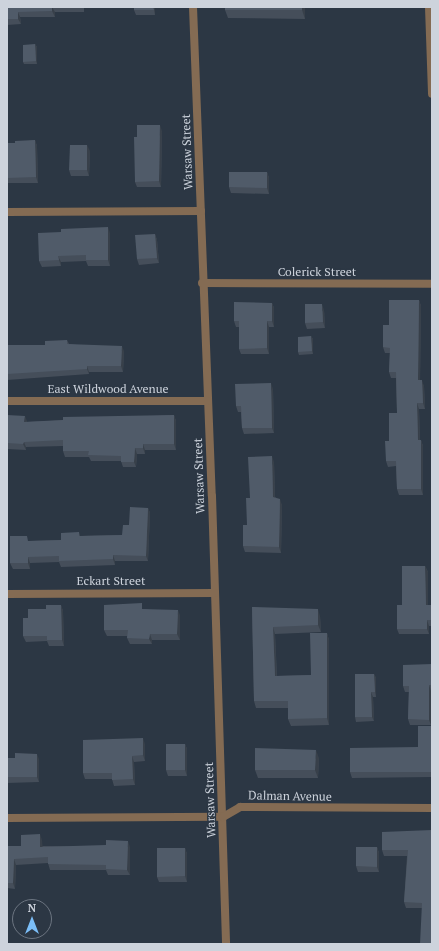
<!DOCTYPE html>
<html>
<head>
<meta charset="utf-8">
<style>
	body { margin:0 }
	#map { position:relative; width:439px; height:951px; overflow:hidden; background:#2c3744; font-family:"PT Serif",serif }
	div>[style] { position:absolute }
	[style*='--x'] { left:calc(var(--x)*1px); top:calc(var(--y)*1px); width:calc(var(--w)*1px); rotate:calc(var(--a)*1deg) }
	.street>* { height:8px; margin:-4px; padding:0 4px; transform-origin:4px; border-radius:4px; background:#846b53 }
	.wall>* { inset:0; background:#454e5a }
	.shaded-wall>* { inset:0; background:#38404a }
	.building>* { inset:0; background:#505b69 }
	span { translate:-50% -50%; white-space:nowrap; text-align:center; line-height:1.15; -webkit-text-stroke:3px #2c3744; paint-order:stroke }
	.street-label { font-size:12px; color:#cdd3dc }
	.frame { position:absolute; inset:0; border:8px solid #cdd3dc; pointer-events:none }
	.north { position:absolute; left:12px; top:899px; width:40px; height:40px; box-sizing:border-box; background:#2c3744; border:1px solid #6c7581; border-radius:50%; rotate:0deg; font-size:11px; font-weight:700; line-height:16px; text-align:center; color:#cdd3dc }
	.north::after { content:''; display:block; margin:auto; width:14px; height:18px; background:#7bbef8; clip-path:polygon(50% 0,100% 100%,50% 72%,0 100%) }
</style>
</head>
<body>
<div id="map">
	<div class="street">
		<i style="--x:193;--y:7;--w:489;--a:87.8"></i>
		<i style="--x:212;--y:496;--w:448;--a:88.2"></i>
		<i style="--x:429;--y:7;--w:87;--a:88"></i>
		<i style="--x:7;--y:212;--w:194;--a:-0.3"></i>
		<i style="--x:202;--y:283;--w:230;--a:0.2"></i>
		<i style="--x:7;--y:401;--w:201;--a:0"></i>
		<i style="--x:7;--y:594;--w:208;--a:-0.3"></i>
		<i style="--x:7;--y:818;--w:216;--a:-0.3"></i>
		<i style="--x:223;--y:817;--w:20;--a:-30"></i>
		<i style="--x:240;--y:807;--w:192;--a:0.3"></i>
	</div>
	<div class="wall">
		<i style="clip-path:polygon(7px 7px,84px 7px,84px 12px,55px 12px,55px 17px,20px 17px,21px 24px,7px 25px)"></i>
		<i style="clip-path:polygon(155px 7px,155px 15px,136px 15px,134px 10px)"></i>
		<i style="clip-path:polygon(225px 7px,305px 7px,305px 19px,228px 18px,225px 10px)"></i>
		<i style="clip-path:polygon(35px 44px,37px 47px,37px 64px,24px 64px,23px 62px)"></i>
		<i style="clip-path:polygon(162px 131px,161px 187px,137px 187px,135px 182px)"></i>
		<i style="clip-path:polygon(35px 140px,37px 146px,38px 183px,7px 183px,7px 143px,15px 143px)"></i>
		<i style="clip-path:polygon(90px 151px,89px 176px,71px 176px,69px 170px)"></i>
		<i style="clip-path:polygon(267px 172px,269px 178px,269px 194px,231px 193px,229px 187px)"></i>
		<i style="clip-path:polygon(110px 233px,110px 266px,88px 266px,86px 261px,61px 262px,61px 266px,42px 267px,39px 261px)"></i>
		<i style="clip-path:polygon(155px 234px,157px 240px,159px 263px,139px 265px,137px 259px)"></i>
		<i style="clip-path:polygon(419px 300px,421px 306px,420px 380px,424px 386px,425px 409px,419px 409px,420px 440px,421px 440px,423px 446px,423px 495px,399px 495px,397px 489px,396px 466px,388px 467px,386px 461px,389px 441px,397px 413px,396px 378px,391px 378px,389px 372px,390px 353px,385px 353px,383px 347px,389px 325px)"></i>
		<i style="clip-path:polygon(272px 303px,274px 308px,274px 327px,269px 327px,269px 354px,241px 354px,239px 349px,239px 327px,236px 327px,234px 321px)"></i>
		<i style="clip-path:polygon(324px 310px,325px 328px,307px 329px,305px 323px)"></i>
		<i style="clip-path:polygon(311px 336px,313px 339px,313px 354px,299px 355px,298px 352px)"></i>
		<i style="clip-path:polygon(67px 340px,69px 344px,124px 351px,123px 372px,89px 372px,89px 374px,7px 380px,7px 345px,45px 345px)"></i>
		<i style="clip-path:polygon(273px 389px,274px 433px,244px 434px,242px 428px,241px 412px,238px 412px,236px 406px)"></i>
		<i style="clip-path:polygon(7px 415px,27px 422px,174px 415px,176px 421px,176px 450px,145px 450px,145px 454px,137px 454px,136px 467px,123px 467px,121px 461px,91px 461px,89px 457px,65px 457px,63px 451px,63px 446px,26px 447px,26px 450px,7px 449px)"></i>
		<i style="clip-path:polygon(274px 462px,275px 497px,282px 505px,281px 553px,245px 552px,243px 546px,247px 525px,250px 498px)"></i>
		<i style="clip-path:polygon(148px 508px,150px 513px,148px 561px,115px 561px,115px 565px,61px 567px,59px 562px,30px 563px,30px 569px,13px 569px,10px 563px,29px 541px,61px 540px,79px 532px,80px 536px,122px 535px,129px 525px)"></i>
		<i style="clip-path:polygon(425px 566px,428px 572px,428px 605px,432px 605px,432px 626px,429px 626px,429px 634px,399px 634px,397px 629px,402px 605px)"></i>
		<i style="clip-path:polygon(61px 605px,63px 611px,64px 646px,49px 646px,47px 641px,26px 642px,23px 636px,28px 618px,46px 609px)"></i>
		<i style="clip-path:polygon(252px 607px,320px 616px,321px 632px,275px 634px,277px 676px,311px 675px,327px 633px,329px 640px,329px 725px,291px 726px,288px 719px,288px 708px,256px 708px,254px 701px)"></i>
		<i style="clip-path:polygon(144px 609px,180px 615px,180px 640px,152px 640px,152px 644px,130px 644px,127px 638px,127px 636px,107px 636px,104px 630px)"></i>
		<i style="clip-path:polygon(432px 664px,431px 725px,410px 725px,408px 719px,409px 692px,405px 692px,403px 686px)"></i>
		<i style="clip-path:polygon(374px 674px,376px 678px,376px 697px,373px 697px,374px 721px,356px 722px,355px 717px)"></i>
		<i style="clip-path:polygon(432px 726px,432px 777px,352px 778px,350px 772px,418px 747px)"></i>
		<i style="clip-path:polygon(145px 744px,145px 761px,134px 762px,135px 785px,114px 786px,112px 779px,85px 779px,83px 773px)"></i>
		<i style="clip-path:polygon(185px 744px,187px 749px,187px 776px,168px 776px,166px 770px)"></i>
		<i style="clip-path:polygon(7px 758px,39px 759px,39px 782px,7px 783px)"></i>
		<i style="clip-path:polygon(319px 758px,318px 778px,258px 778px,255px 770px)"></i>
		<i style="clip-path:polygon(432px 830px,422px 908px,406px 908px,404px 902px,407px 856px,384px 856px,382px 850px)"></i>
		<i style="clip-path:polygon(42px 840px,42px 846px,130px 847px,130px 875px,108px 875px,106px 870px,50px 870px,48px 863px,16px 865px,15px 889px,7px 888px,7px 846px,21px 846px)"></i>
		<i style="clip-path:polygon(377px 847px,379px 853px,379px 872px,358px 872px,356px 866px)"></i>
		<i style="clip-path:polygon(185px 848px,187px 854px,187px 882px,159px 882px,157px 877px)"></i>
	</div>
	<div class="shaded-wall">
		<i style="clip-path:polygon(52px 7px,55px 12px,55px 17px,52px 11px)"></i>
		<i style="clip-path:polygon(153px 7px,155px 7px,155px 15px,154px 10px)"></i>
		<i style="clip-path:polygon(302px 7px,305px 7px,305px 19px,302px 10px)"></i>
		<i style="clip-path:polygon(18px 12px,20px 17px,21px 24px,18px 19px)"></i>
		<i style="clip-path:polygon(35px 44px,37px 47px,37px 64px,36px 61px)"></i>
		<i style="clip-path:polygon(160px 125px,162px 131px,161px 187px,159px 181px)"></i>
		<i style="clip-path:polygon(35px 140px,37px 146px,38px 183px,36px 177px)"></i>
		<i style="clip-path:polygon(87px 145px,90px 151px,89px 176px,87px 170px)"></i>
		<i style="clip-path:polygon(267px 172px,269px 178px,269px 194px,267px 188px)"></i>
		<i style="clip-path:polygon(108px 227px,110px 233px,110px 266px,108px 260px)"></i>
		<i style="clip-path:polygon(155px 234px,157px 240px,159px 263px,157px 258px)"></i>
		<i style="clip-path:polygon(58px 256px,61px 262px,61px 266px,59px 260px)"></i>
		<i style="clip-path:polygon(419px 300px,421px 306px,420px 386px,418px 380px)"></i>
		<i style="clip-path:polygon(272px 303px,274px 308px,274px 327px,272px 321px)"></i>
		<i style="clip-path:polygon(322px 304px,324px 310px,325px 328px,323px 322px)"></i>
		<i style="clip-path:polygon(267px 321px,269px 327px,269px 354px,267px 348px)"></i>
		<i style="clip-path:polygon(311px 336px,313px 339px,313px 354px,312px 351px)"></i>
		<i style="clip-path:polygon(122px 346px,124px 351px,123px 372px,121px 366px)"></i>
		<i style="clip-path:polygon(87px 366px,89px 372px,89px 374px,87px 369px)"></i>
		<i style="clip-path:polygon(422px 380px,424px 386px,425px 409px,423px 403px)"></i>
		<i style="clip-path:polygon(271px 383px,273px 389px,274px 433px,272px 428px)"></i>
		<i style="clip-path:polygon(417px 403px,419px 409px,420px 446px,418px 440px)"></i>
		<i style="clip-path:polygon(174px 415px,176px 421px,176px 450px,174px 444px)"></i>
		<i style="clip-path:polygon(25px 416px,27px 421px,27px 428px,24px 422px)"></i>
		<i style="clip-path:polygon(421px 440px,423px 446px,423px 495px,421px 489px)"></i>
		<i style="clip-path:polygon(24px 442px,26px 447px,26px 450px,23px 444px)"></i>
		<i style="clip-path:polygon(143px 444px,145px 450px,145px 454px,143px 448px)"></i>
		<i style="clip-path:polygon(135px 448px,137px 454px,136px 467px,134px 462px)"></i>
		<i style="clip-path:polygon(272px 456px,274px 462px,275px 503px,273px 497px)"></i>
		<i style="clip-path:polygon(280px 499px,282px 505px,281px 553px,279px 547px)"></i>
		<i style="clip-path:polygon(148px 508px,150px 513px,148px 561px,146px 556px)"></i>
		<i style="clip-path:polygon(113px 555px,115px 561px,115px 565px,113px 559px)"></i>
		<i style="clip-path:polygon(28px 557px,30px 563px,30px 569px,28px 563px)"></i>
		<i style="clip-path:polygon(425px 566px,428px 572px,428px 611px,426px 605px)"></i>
		<i style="clip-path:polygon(61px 605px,63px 611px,64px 646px,62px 640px)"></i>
		<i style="clip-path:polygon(318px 609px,320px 616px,321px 632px,318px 625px)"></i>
		<i style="clip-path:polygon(178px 610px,180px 615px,180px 640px,177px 634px)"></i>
		<i style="clip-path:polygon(427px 620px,429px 626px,429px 634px,427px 629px)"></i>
		<i style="clip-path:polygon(273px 627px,275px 634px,277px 683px,275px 676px)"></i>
		<i style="clip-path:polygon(327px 633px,329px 640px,329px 725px,327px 718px)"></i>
		<i style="clip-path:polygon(150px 634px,152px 640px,152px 644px,149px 639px)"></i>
		<i style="clip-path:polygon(374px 674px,376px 678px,376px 697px,375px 692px)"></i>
		<i style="clip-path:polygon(429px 685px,431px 691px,431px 725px,429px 720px)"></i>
		<i style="clip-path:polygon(371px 692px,373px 697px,374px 721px,372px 717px)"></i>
		<i style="clip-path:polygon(143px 738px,145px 744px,145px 761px,143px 755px)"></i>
		<i style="clip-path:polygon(185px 744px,187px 749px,187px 776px,185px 770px)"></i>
		<i style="clip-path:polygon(316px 750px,319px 758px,318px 778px,315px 770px)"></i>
		<i style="clip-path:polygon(37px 754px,39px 759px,39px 782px,37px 777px)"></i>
		<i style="clip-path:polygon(132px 756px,134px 762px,135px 785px,133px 779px)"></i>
		<i style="clip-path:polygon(40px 834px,42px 840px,43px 852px,40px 847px)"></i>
		<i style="clip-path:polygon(128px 841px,130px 847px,130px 875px,127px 870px)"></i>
		<i style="clip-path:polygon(377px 847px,379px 853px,379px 872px,377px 867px)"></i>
		<i style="clip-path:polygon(185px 848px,187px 854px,187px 882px,185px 876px)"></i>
		<i style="clip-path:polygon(14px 859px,16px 865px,15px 889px,13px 883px)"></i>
	</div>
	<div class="building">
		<i style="clip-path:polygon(7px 7px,52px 7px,52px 11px,18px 12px,18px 19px,7px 19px)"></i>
		<i style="clip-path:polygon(134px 7px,153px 7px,154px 10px,134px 10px)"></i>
		<i style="clip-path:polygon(225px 7px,302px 7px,302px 10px,225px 10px)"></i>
		<i style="clip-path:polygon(35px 44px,36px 61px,23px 62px,23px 45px)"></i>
		<i style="clip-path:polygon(137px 125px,160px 125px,159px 181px,135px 182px,134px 137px,137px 137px)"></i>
		<i style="clip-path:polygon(35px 140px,36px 177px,7px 178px,7px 143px,15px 143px,15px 141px)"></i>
		<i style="clip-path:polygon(70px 145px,87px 145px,87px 170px,69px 170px)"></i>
		<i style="clip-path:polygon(229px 172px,267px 172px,267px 188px,229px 187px)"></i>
		<i style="clip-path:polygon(108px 227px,108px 260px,86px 260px,86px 255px,58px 256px,59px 260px,39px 261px,38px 233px,61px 232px,61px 229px)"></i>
		<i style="clip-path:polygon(155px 234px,157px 258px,137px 259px,135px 235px)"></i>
		<i style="clip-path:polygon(389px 300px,419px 300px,418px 380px,422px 380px,423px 403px,417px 403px,418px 440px,421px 440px,421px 489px,397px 489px,396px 461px,386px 461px,385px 441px,389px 441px,389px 413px,397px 413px,396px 372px,389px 372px,390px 348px,383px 347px,383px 325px,389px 325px)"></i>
		<i style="clip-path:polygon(234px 302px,272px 303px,272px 321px,267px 321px,267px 348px,239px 349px,239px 321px,234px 321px)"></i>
		<i style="clip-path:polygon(305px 304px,322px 304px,323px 322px,305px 323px)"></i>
		<i style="clip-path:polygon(311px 336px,312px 351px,298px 352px,298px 337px)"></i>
		<i style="clip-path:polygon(67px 340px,67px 344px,122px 346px,121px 366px,87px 366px,87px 369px,7px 374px,7px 345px,45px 345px,45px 341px)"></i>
		<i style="clip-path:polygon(271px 383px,272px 428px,242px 428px,241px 406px,236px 406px,235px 384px)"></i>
		<i style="clip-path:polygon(7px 415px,25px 416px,24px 422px,63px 420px,63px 417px,174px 415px,174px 444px,143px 444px,143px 448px,135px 448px,134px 462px,121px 462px,121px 456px,88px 455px,89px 451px,63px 451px,63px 440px,24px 442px,23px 444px,7px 443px)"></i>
		<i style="clip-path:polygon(272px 456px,273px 497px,280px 499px,279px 547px,243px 546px,243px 525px,247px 525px,246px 498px,250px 498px,248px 457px)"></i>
		<i style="clip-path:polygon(130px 507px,148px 508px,146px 556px,113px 555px,113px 559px,59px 561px,59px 556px,28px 557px,28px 563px,10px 563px,10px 536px,27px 536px,28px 541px,61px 540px,61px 533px,79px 532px,79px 536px,122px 535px,123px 525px,129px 525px)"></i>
		<i style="clip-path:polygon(402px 566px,425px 566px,426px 605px,432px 605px,432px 620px,427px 620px,427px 629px,397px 629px,397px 605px,402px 605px)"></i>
		<i style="clip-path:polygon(142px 603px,142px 609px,178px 610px,177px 634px,150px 634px,149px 639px,127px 638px,128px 630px,104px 630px,104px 605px)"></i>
		<i style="clip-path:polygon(46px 605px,61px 605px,62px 640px,47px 640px,47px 636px,23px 636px,23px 618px,28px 618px,28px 609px,46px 609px)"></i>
		<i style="clip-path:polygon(252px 607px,318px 609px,318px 625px,273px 627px,275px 676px,311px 675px,310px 633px,327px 633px,327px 718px,288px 719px,288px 701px,254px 701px)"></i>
		<i style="clip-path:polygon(432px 664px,432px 685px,429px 685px,429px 720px,408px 719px,409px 686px,403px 686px,403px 665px)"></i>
		<i style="clip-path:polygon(355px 674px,374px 674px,375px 692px,371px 692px,372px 717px,355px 717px)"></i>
		<i style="clip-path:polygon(418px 726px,432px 726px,432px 772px,350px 772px,350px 748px,418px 747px)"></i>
		<i style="clip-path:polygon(143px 738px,143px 755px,132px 756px,133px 779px,112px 780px,112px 773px,83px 773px,83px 740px)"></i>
		<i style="clip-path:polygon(166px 744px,185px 744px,185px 770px,166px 770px)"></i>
		<i style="clip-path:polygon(255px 748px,316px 750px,315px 770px,255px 770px)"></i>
		<i style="clip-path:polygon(15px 753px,37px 754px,37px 777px,7px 777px,7px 758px,15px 758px)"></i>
		<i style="clip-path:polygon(432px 830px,432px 944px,420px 944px,422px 903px,404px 902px,408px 850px,382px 850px,382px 832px)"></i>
		<i style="clip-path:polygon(40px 834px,40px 847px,106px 845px,106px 840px,128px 841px,127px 870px,106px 869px,106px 865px,48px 864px,48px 857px,14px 859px,13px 883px,7px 883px,7px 846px,21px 846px,21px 835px)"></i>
		<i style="clip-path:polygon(356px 847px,377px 847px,377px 867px,356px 866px)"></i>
		<i style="clip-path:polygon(157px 848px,185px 848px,185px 876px,157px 877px)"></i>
	</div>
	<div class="street-label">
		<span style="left:187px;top:152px;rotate:-92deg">Warsaw Street</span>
		<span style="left:317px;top:272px">Colerick Street</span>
		<span style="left:108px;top:389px">East Wildwood Avenue</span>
		<span style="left:199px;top:476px;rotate:-92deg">Warsaw Street</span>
		<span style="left:111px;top:581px">Eckart Street</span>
		<span style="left:290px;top:796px;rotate:1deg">Dalman Avenue</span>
		<span style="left:210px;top:800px;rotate:-92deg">Warsaw Street</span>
	</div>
	<div class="frame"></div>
	<div class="north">N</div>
</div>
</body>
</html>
